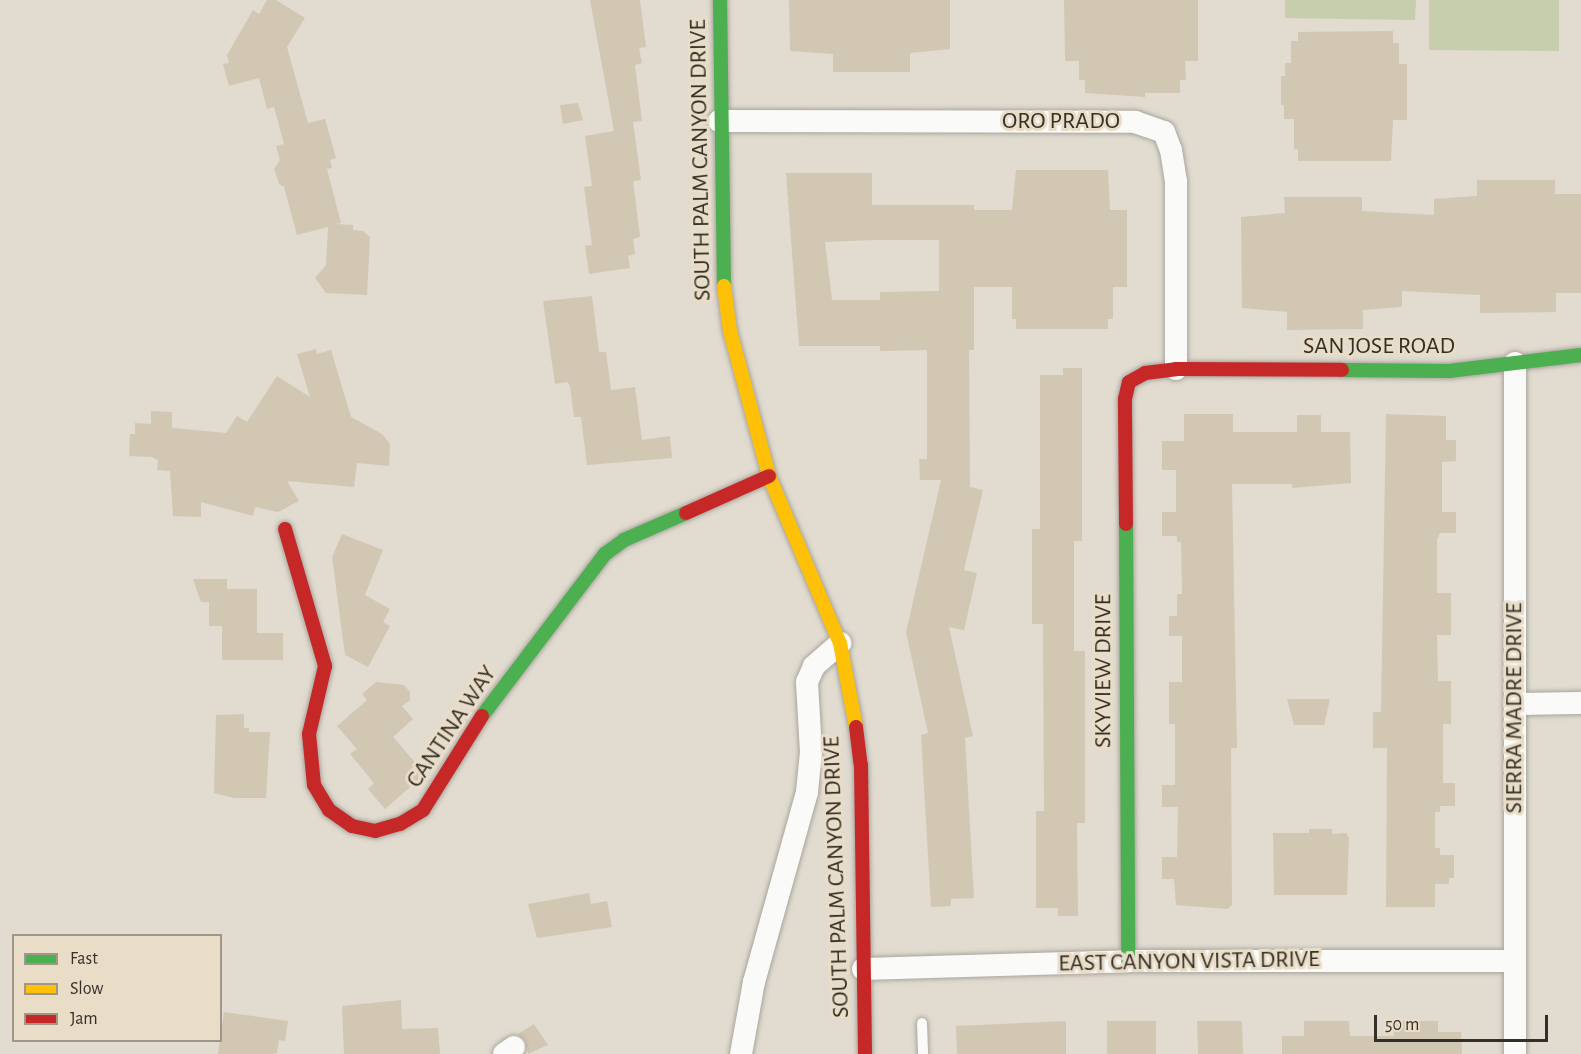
<!DOCTYPE html>
<html>
<head>
<meta charset="utf-8">
<style>
	body { margin:0 }
	#map { position:relative; width:1581px; height:1054px; overflow:hidden; background:#e1dbd0; font-family:"Alegreya Sans",sans-serif }
	div>[style] { position:absolute }
	[style*='--x'] { left:calc(var(--x)*1px); top:calc(var(--y)*1px); width:calc(var(--w)*1px); rotate:calc(var(--a)*1deg) }
	.green>* { inset:0; background:#c6ceae }
	.building>* { inset:0; background:#d2c7b2 }
	.roads { filter:drop-shadow(0 0 2px #aaa59c) drop-shadow(0 0 2px #aaa59c) }
	.lane>* { height:10px; margin:-5px; padding:0 5px; transform-origin:5px; border-radius:5px; background:#fafaf8 }
	.street>* { height:22px; margin:-11px; padding:0 11px; transform-origin:11px; border-radius:11px; background:#fafaf8 }
	.fast>* { height:14px; margin:-7px; padding:0 7px; transform-origin:7px; border-radius:7px; background:#4caf50 }
	.slow>* { height:14px; margin:-7px; padding:0 7px; transform-origin:7px; border-radius:7px; background:#ffc107 }
	.jam>* { height:14px; margin:-7px; padding:0 7px; transform-origin:7px; border-radius:7px; background:#c62828 }
	span { translate:-50% -50%; white-space:nowrap; text-align:center; line-height:1.15; -webkit-text-stroke:6px #e9ddc8; paint-order:stroke }
	.street-label { font-size:24px; color:#342f27 }
	.legend { position:absolute; left:12px; top:934px; width:210px; height:108px; box-sizing:border-box; background:#e9ddc8; border:2px solid #a19788; margin:0; padding:8px 10px; list-style:none; font-size:18px; color:#342f27 }
	.legend li { display:flex; align-items:center; gap:12px; height:30px }
	.legend b { width:30px; border:2px solid #a19788 }
	.scale { position:absolute; left:1374px; top:1015px; width:174px; height:27px; box-sizing:border-box; border:3px solid #342f27; border-top:0; padding-left:8px; font-size:18px; line-height:21px; white-space:nowrap; color:#342f27; -webkit-text-stroke:4px #e9ddc8; paint-order:stroke }
</style>
</head>
<body>
<div id="map">
	<div class="green">
		<i style="clip-path:polygon(1285px 0,1416px 0,1415px 20px,1285px 18px)"></i>
		<i style="clip-path:polygon(1429px 0,1559px 0,1559px 51px,1429px 50px)"></i>
	</div>
	<div class="building">
		<i style="clip-path:polygon(267px 0,276px 0,305px 18px,287px 47px,308px 123px,325px 119px,336px 158px,330px 160px,332px 168px,327px 169px,341px 223px,336px 224px,353px 225px,353px 230px,363px 231px,370px 237px,367px 295px,326px 293px,315px 278px,326px 265px,328px 227px,297px 235px,284px 187px,279px 184px,274px 169px,280px 160px,276px 146px,284px 144px,274px 107px,267px 109px,259px 78px,229px 86px,223px 64px,229px 63px,227px 55px,253px 10px,259px 14px)"></i>
		<i style="clip-path:polygon(590px 0,640px 0,646px 47px,639px 48px,642px 63px,635px 65px,642px 121px,633px 122px,641px 180px,633px 181px,640px 237px,633px 239px,635px 254px,628px 256px,630px 268px,589px 274px,585px 246px,592px 245px,584px 187px,592px 186px,585px 136px,614px 131px)"></i>
		<i style="clip-path:polygon(789px 0,950px 0,950px 49px,910px 53px,910px 72px,833px 72px,833px 54px,790px 51px)"></i>
		<i style="clip-path:polygon(1064px 0,1198px 0,1198px 61px,1185px 61px,1186px 80px,1180px 80px,1180px 93px,1145px 93px,1145px 97px,1085px 93px,1085px 80px,1079px 80px,1079px 61px,1065px 61px)"></i>
		<i style="clip-path:polygon(1393px 31px,1393px 43px,1399px 43px,1399px 64px,1407px 64px,1407px 120px,1393px 120px,1391px 161px,1298px 161px,1298px 149px,1294px 150px,1294px 119px,1284px 119px,1284px 105px,1281px 105px,1281px 76px,1285px 76px,1285px 63px,1291px 63px,1291px 41px,1298px 41px,1298px 32px)"></i>
		<i style="clip-path:polygon(578px 103px,583px 120px,563px 124px,560px 105px)"></i>
		<i style="clip-path:polygon(evenodd,1016px 170px,1108px 170px,1110px 210px,1127px 210px,1127px 287px,1113px 287px,1113px 319px,1108px 319px,1108px 329px,1016px 329px,1016px 319px,1012px 319px,1012px 287px,974px 287px,974px 350px,969px 350px,970px 487px,983px 490px,964px 570px,977px 573px,964px 630px,949px 627px,973px 736px,965px 738px,974px 898px,951px 899px,951px 906px,931px 907px,921px 735px,928px 733px,906px 632px,941px 480px,920px 480px,919px 459px,927px 459px,927px 350px,880px 351px,880px 346px,799px 346px,786px 173px,872px 173px,872px 205px,974px 205px,974px 210px,1012px 210px,1016px 170px,872px 240px,939px 240px,939px 291px,880px 292px,880px 300px,832px 300px,825px 242px,872px 240px)"></i>
		<i style="clip-path:polygon(1477px 180px,1555px 180px,1555px 194px,1581px 194px,1581px 293px,1556px 293px,1556px 312px,1480px 313px,1480px 295px,1402px 291px,1402px 307px,1363px 310px,1363px 329px,1287px 330px,1287px 312px,1242px 308px,1241px 217px,1285px 213px,1284px 197px,1362px 197px,1362px 211px,1434px 215px,1434px 199px,1477px 196px)"></i>
		<i style="clip-path:polygon(592px 296px,599px 352px,606px 352px,611px 390px,635px 387px,642px 440px,670px 436px,672px 458px,587px 465px,581px 417px,574px 417px,570px 386px,567px 382px,555px 384px,543px 301px)"></i>
		<i style="clip-path:polygon(316px 349px,317px 354px,331px 350px,351px 417px,382px 434px,390px 444px,389px 466px,357px 463px,354px 487px,287px 481px,299px 501px,278px 512px,255px 507px,253px 516px,201px 502px,201px 517px,173px 516px,170px 471px,157px 470px,158px 460px,152px 457px,129px 456px,130px 434px,135px 434px,135px 423px,151px 424px,151px 411px,172px 412px,172px 428px,226px 433px,237px 416px,247px 422px,277px 376px,310px 397px,297px 354px)"></i>
		<i style="clip-path:polygon(1063px 368px,1082px 368px,1082px 541px,1074px 541px,1074px 651px,1085px 651px,1085px 823px,1077px 823px,1078px 916px,1058px 916px,1058px 908px,1036px 908px,1036px 811px,1044px 811px,1043px 624px,1032px 624px,1032px 529px,1040px 529px,1040px 375px,1063px 375px)"></i>
		<i style="clip-path:polygon(1184px 414px,1233px 414px,1233px 432px,1297px 432px,1297px 415px,1321px 415px,1321px 432px,1350px 432px,1351px 483px,1292px 488px,1292px 484px,1232px 484px,1237px 748px,1231px 748px,1232px 905px,1228px 909px,1176px 905px,1174px 879px,1162px 879px,1162px 857px,1177px 857px,1178px 807px,1162px 807px,1162px 785px,1175px 785px,1175px 724px,1169px 724px,1169px 682px,1182px 682px,1182px 636px,1169px 636px,1169px 616px,1177px 616px,1177px 594px,1182px 594px,1181px 542px,1177px 542px,1177px 536px,1162px 536px,1162px 512px,1176px 512px,1176px 470px,1162px 470px,1162px 441px,1184px 441px)"></i>
		<i style="clip-path:polygon(1386px 414px,1446px 416px,1446px 440px,1456px 440px,1456px 461px,1442px 462px,1442px 512px,1456px 512px,1456px 533px,1440px 533px,1437px 540px,1437px 593px,1451px 593px,1451px 635px,1437px 635px,1438px 681px,1451px 681px,1451px 724px,1443px 724px,1443px 783px,1455px 783px,1455px 806px,1440px 806px,1440px 812px,1435px 812px,1435px 848px,1440px 848px,1440px 855px,1454px 855px,1454px 878px,1449px 878px,1449px 884px,1435px 884px,1435px 907px,1386px 907px,1387px 748px,1373px 748px,1373px 712px,1381px 712px)"></i>
		<i style="clip-path:polygon(342px 534px,383px 550px,365px 595px,390px 609px,383px 622px,390px 626px,368px 667px,345px 655px,332px 557px)"></i>
		<i style="clip-path:polygon(193px 579px,227px 579px,227px 589px,257px 589px,257px 633px,283px 633px,283px 660px,222px 660px,222px 626px,209px 626px,209px 602px,201px 602px)"></i>
		<i style="clip-path:polygon(376px 682px,404px 685px,410px 692px,410px 700px,402px 706px,413px 719px,393px 737px,420px 768px,418px 780px,385px 809px,368px 789px,374px 783px,350px 754px,357px 749px,337px 726px,367px 700px,362px 694px)"></i>
		<i style="clip-path:polygon(1287px 699px,1330px 699px,1324px 725px,1294px 725px)"></i>
		<i style="clip-path:polygon(244px 714px,244px 728px,249px 728px,249px 732px,270px 732px,266px 798px,234px 798px,214px 793px,216px 715px)"></i>
		<i style="clip-path:polygon(1309px 829px,1332px 829px,1332px 834px,1346px 833px,1349px 838px,1347px 895px,1274px 895px,1273px 833px,1309px 833px)"></i>
		<i style="clip-path:polygon(589px 893px,591px 904px,607px 901px,612px 927px,537px 938px,528px 904px)"></i>
		<i style="clip-path:polygon(401px 1000px,402px 1029px,438px 1028px,440px 1054px,344px 1054px,342px 1006px)"></i>
		<i style="clip-path:polygon(224px 1012px,288px 1021px,285px 1041px,279px 1040px,277px 1053px,272px 1054px,218px 1054px)"></i>
		<i style="clip-path:polygon(1066px 1021px,1066px 1054px,957px 1054px,956px 1026px)"></i>
		<i style="clip-path:polygon(1107px 1021px,1156px 1021px,1156px 1054px,1107px 1054px)"></i>
		<i style="clip-path:polygon(1197px 1021px,1242px 1021px,1243px 1054px,1198px 1054px)"></i>
		<i style="clip-path:polygon(1304px 1021px,1349px 1021px,1350px 1036px,1394px 1036px,1394px 1021px,1438px 1021px,1438px 1032px,1461px 1032px,1462px 1054px,1282px 1054px,1282px 1036px,1304px 1036px)"></i>
		<i style="clip-path:polygon(534px 1024px,548px 1045px,528px 1054px,525px 1040px,518px 1034px)"></i>
	</div>
	<div class="roads">
		<div class="lane">
			<i style="--x:922;--y:1023;--w:31;--a:88"></i>
		</div>
		<div class="street">
			<i style="--x:719;--y:121;--w:416;--a:0.1"></i>
			<i style="--x:1135;--y:122;--w:31;--a:19"></i>
			<i style="--x:1164;--y:132;--w:19;--a:69"></i>
			<i style="--x:1171;--y:150;--w:31;--a:81"></i>
			<i style="--x:1176;--y:181;--w:188;--a:90"></i>
			<i style="--x:1515;--y:363;--w:691;--a:90"></i>
			<i style="--x:1515;--y:704;--w:66;--a:-0.9"></i>
			<i style="--x:863;--y:969;--w:265;--a:-1.7"></i>
			<i style="--x:1128;--y:961;--w:387;--a:0"></i>
			<i style="--x:504;--y:1054;--w:12;--a:-35"></i>
			<i style="--x:741;--y:1054;--w:73;--a:-79.8"></i>
			<i style="--x:754;--y:982;--w:197;--a:-74.4"></i>
			<i style="--x:807;--y:792;--w:40;--a:-84.3"></i>
			<i style="--x:811;--y:752;--w:70;--a:-93.3"></i>
			<i style="--x:807;--y:682;--w:17;--a:-66"></i>
			<i style="--x:814;--y:666;--w:35;--a:-41"></i>
		</div>
		<div class="fast">
			<i style="--x:720;--y:0;--w:286;--a:89.2"></i>
			<i style="--x:1342;--y:370;--w:107;--a:0.5"></i>
			<i style="--x:1449;--y:371;--w:133;--a:-6.9"></i>
			<i style="--x:1126;--y:524;--w:437;--a:89.7"></i>
			<i style="--x:482;--y:716;--w:203;--a:-52.8"></i>
			<i style="--x:605;--y:554;--w:24;--a:-36"></i>
			<i style="--x:624;--y:540;--w:68;--a:-23.5"></i>
		</div>
		<div class="slow">
			<i style="--x:724;--y:286;--w:45;--a:82.4"></i>
			<i style="--x:730;--y:331;--w:150;--a:74.9"></i>
			<i style="--x:769;--y:476;--w:181;--a:67"></i>
			<i style="--x:840;--y:643;--w:86;--a:79.2"></i>
		</div>
		<div class="jam">
			<i style="--x:686;--y:513;--w:91;--a:-24"></i>
			<i style="--x:1126;--y:524;--w:125;--a:-90.5"></i>
			<i style="--x:1125;--y:399;--w:17;--a:-77"></i>
			<i style="--x:1129;--y:382;--w:18;--a:-29"></i>
			<i style="--x:1145;--y:373;--w:31;--a:-7"></i>
			<i style="--x:1176;--y:369;--w:166;--a:0.3"></i>
			<i style="--x:285;--y:529;--w:143;--a:73.7"></i>
			<i style="--x:325;--y:666;--w:70;--a:103.2"></i>
			<i style="--x:309;--y:734;--w:51;--a:84.4"></i>
			<i style="--x:314;--y:785;--w:29;--a:59"></i>
			<i style="--x:329;--y:810;--w:28;--a:35"></i>
			<i style="--x:352;--y:826;--w:24;--a:12"></i>
			<i style="--x:375;--y:831;--w:26;--a:-16"></i>
			<i style="--x:400;--y:824;--w:27;--a:-31"></i>
			<i style="--x:423;--y:810;--w:111;--a:-57.9"></i>
			<i style="--x:856;--y:727;--w:38;--a:83"></i>
			<i style="--x:861;--y:765;--w:289;--a:89.2"></i>
		</div>
	</div>
	<div class="street-label">
		<span style="left:1061px;top:122px">ORO PRADO</span>
		<span style="left:701px;top:160px;rotate:-91deg">SOUTH PALM CANYON DRIVE</span>
		<span style="left:1379px;top:347px">SAN JOSE ROAD</span>
		<span style="left:1104px;top:671px;rotate:-90deg">SKYVIEW DRIVE</span>
		<span style="left:1515px;top:708px;rotate:-90deg">SIERRA MADRE DRIVE</span>
		<span style="left:452px;top:727px;rotate:-56deg">CANTINA WAY</span>
		<span style="left:837px;top:877px;rotate:-92deg">SOUTH PALM CANYON DRIVE</span>
		<span style="left:1189px;top:962px;rotate:-1deg">EAST CANYON VISTA DRIVE</span>
	</div>
	<ul class="legend">
	<li><b style="height:8px;background:#4caf50"></b>Fast</li>
	<li><b style="height:8px;background:#ffc107"></b>Slow</li>
	<li><b style="height:8px;background:#c62828"></b>Jam</li>
	</ul>
	<div class="scale">50 m</div>
</div>
</body>
</html>
